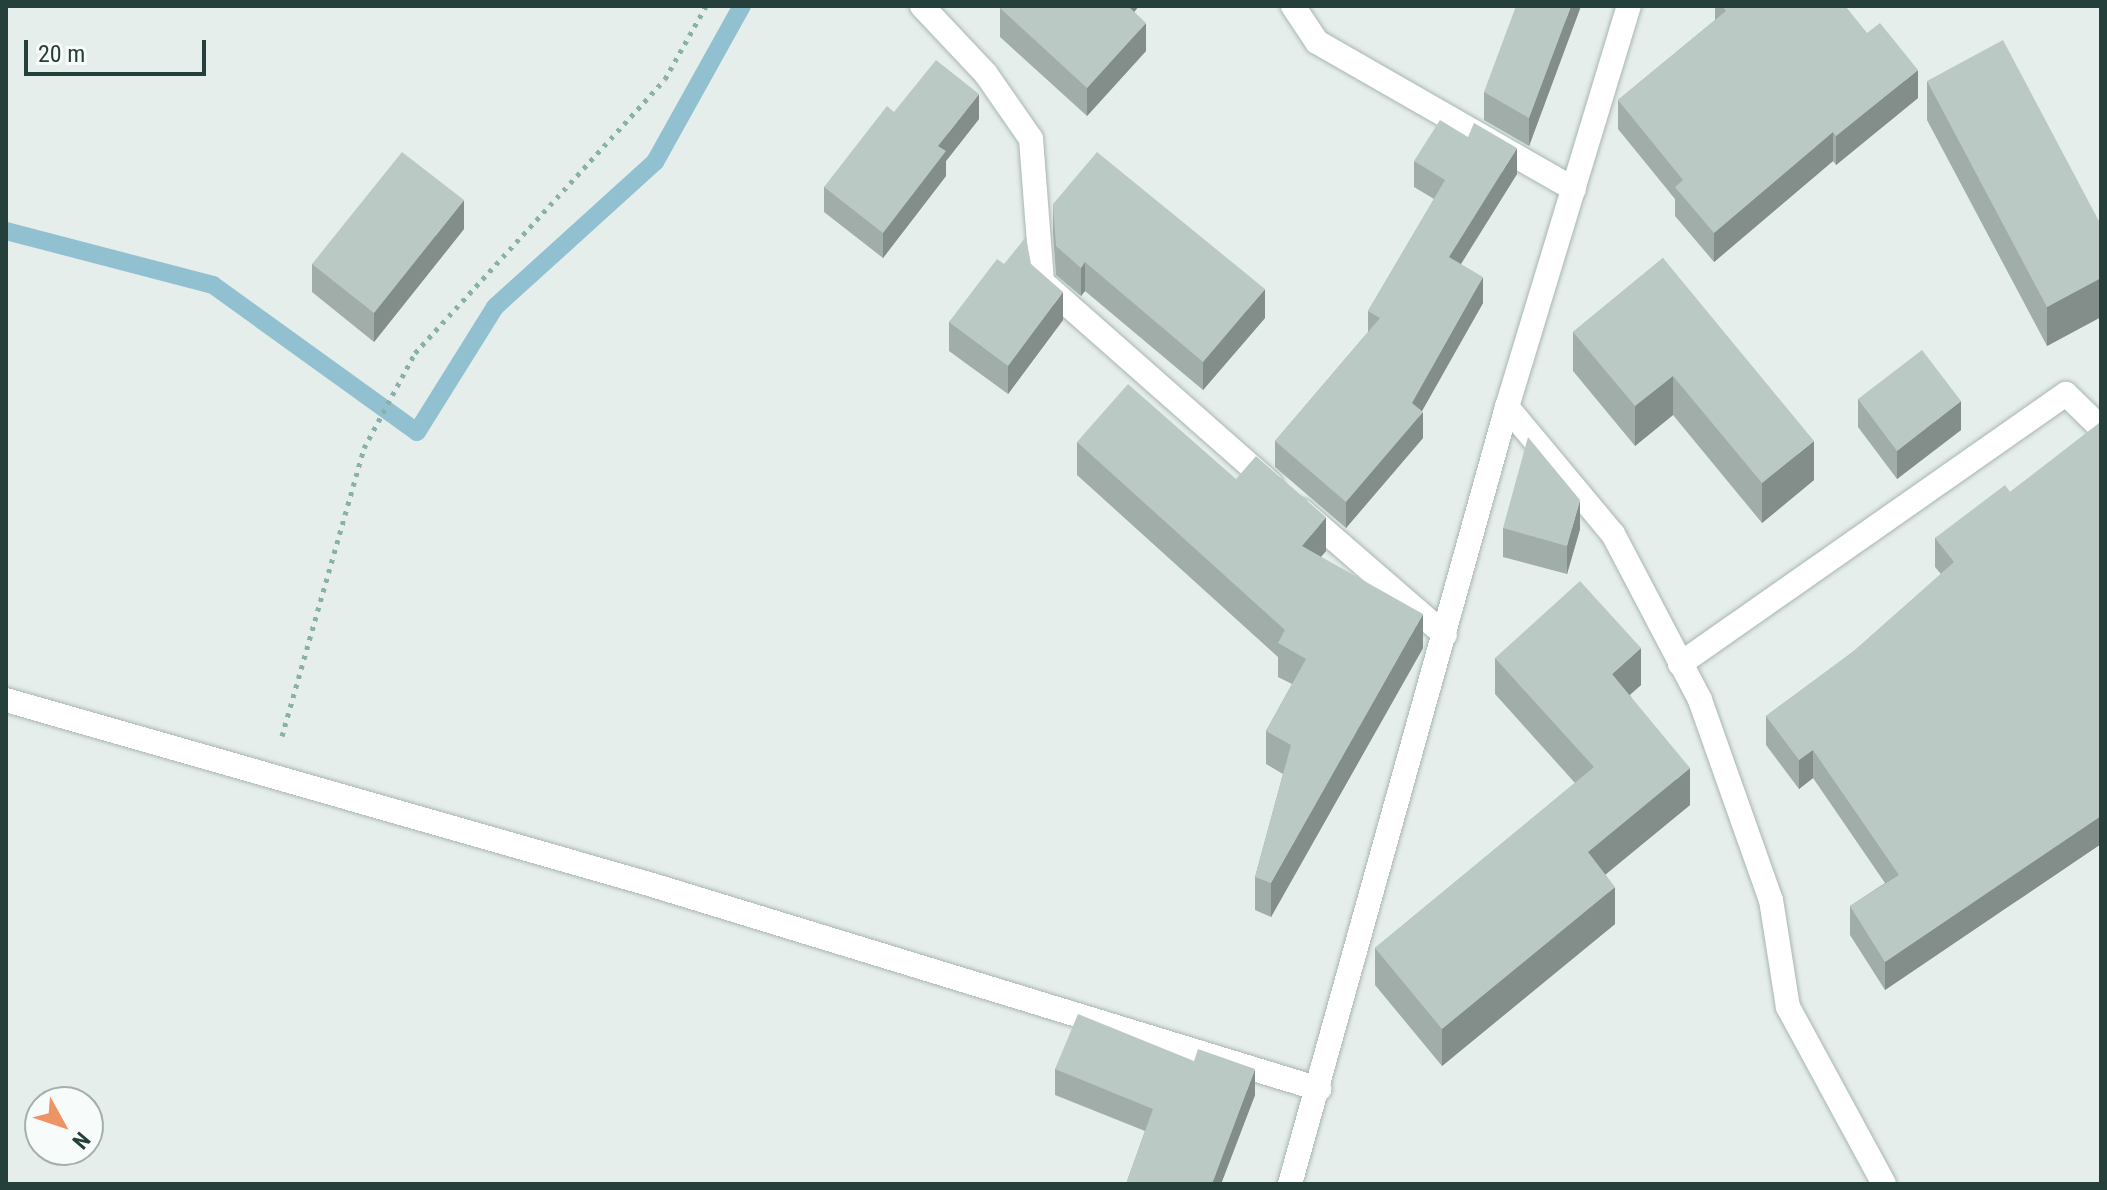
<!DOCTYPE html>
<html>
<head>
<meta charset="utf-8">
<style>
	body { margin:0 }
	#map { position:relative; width:2107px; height:1190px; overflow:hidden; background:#e6eeeb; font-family:"Roboto Condensed",sans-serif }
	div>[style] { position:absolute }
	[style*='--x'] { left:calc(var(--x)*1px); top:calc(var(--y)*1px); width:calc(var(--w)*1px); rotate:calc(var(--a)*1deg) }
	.stream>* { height:18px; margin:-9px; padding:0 9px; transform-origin:9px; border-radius:9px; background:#91c1d1 }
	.path>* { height:5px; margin-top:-2.5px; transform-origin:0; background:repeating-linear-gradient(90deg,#88b1a8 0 4px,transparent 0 10px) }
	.roads { filter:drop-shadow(0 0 2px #a8b6b3) drop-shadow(0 0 2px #a8b6b3) }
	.service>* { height:24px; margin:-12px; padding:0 12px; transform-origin:12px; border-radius:12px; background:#fff }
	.minor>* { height:24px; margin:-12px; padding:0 12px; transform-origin:12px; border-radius:12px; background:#fff }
	.tertiary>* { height:24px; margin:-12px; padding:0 12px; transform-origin:12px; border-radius:12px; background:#fff }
	.wall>* { inset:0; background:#a1ada9 }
	.shaded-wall>* { inset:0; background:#838d8a }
	.building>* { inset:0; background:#bbc9c5 }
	span { translate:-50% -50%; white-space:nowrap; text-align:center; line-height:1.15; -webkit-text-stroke:8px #f7fbf9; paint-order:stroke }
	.frame { position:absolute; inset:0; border:8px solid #25403b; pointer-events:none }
	.north { position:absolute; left:24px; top:1086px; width:80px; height:80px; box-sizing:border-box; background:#f7fbf9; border:2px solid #a3b0ad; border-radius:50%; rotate:130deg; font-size:22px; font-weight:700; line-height:32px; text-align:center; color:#25403b }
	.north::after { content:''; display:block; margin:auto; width:28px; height:36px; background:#ed9365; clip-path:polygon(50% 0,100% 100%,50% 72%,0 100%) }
	.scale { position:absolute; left:24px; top:40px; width:182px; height:36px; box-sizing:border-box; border:4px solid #25403b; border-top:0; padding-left:10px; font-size:24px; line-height:28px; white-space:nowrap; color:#25403b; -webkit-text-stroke:6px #f7fbf9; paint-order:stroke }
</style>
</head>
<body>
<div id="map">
	<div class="stream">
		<i style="--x:6;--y:231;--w:214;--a:14.6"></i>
		<i style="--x:213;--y:285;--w:251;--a:35.8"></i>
		<i style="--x:417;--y:432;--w:147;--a:-58"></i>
		<i style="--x:495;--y:307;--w:216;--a:-42.2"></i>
		<i style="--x:655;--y:162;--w:179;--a:-60.9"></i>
	</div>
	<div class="path">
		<i style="--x:282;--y:736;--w:299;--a:-74.1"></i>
		<i style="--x:364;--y:448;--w:108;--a:-61.8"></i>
		<i style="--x:415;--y:353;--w:371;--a:-47.6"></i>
		<i style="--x:665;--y:79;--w:84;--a:-60.7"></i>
	</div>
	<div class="roads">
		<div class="service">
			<i style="--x:922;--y:6;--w:93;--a:46.7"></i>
			<i style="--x:986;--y:74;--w:79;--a:55.3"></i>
			<i style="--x:1031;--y:139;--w:143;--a:85.6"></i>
			<i style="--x:1042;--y:282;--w:305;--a:41.4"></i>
			<i style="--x:1293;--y:6;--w:43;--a:56.3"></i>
			<i style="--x:1317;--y:42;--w:296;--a:29.8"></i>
			<i style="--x:1302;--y:511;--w:189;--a:40.9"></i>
			<i style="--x:1680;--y:664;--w:471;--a:-35"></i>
			<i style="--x:2066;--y:394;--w:49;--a:44.2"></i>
		</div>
		<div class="minor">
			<i style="--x:1507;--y:407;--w:165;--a:50.2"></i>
			<i style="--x:1613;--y:534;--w:187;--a:62.3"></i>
			<i style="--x:1700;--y:700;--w:212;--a:70.5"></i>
			<i style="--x:1771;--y:900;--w:108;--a:81"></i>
			<i style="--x:1788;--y:1007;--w:201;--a:61.5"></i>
			<i style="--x:6;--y:700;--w:669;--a:15.97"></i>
			<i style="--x:649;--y:884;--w:701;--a:17.01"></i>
		</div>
		<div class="tertiary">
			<i style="--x:1290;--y:1184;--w:807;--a:-74.4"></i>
			<i style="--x:1507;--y:407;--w:419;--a:-73.1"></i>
		</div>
	</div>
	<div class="wall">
		<i style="clip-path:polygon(1002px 6px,1139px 6px,1134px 12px,1146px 51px,1087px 116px,1000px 37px,1000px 8px)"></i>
		<i style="clip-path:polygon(1581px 6px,1529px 146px,1484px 120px,1484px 92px)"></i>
		<i style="clip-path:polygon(1715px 6px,1845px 6px,1918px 98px,1836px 165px,1833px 161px,1714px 262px,1675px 216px,1675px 199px,1618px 129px,1618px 100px,1715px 20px)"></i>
		<i style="clip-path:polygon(1927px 81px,2101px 225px,2101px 317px,2047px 346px,1927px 120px)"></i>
		<i style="clip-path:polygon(979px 119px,946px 161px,946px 176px,883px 258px,824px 212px,824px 187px)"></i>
		<i style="clip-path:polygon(1414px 161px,1517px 174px,1461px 264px,1483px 303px,1422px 411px,1423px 438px,1346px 528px,1275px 467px,1275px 441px,1368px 332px,1368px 311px,1434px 199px,1414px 187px)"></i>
		<i style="clip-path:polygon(1053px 204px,1265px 318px,1203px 390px,1085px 291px,1081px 296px,1056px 275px,1053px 233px)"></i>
		<i style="clip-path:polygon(464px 229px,374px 342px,312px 292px,312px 264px)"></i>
		<i style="clip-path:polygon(1663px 258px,1814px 480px,1762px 523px,1673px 415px,1635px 446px,1573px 371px,1573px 332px)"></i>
		<i style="clip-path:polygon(1004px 264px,1031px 264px,1063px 320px,1008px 394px,949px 351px,949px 322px)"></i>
		<i style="clip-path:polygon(1858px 399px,1961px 430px,1897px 479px,1858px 427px)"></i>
		<i style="clip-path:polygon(2101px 425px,2101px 844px,1885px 990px,1850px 935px,1850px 906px,1885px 883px,1813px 778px,1799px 789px,1766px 745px,1766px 716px,1854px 651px,1941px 574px,1935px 567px,1935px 538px,2010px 492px)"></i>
		<i style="clip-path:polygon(1077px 442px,1236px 479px,1326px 551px,1321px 557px,1423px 648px,1271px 917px,1255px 910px,1255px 877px,1283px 774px,1266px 764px,1266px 731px,1292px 684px,1278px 677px,1278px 657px,1077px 475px)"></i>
		<i style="clip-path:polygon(1503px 528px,1580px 529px,1567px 574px,1503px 557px)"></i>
		<i style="clip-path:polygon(1495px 658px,1641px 685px,1630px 695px,1690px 805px,1605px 874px,1615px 924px,1442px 1066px,1375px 985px,1375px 948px,1575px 783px,1495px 694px)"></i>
		<i style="clip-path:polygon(1194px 1061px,1255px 1095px,1221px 1184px,1126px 1184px,1145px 1131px,1055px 1095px,1055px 1069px)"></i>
	</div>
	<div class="shaded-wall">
		<i style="clip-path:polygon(1121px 6px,1139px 6px,1121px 28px)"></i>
		<i style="clip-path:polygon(1571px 6px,1581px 6px,1529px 146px,1529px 118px)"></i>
		<i style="clip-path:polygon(1146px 23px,1146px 51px,1087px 116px,1087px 88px)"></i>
		<i style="clip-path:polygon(1918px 70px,1918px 98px,1836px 165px,1836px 136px)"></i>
		<i style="clip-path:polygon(979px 94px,979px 119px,946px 161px,946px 176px,883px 258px,883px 233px,938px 146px)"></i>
		<i style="clip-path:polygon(1833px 132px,1833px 161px,1714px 262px,1714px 233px)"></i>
		<i style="clip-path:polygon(1517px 148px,1517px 174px,1449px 283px,1449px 257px)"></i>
		<i style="clip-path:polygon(464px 200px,464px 229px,374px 342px,374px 313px)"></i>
		<i style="clip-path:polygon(1085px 262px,1085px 291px,1081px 296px,1081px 268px)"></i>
		<i style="clip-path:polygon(1483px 277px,1483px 303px,1418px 418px,1423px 412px,1423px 438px,1346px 528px,1346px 502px)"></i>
		<i style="clip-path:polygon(2101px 278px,2101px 317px,2047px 346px,2047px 307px)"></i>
		<i style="clip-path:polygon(1265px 289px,1265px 318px,1203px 390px,1203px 362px)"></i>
		<i style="clip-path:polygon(1063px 292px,1063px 320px,1008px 394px,1008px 366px)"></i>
		<i style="clip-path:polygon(1673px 376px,1673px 415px,1635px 446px,1635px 406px)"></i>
		<i style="clip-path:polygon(1961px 401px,1961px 430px,1897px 479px,1897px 451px)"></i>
		<i style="clip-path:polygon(1814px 441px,1814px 480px,1762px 523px,1762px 483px)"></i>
		<i style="clip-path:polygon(1580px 500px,1580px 529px,1567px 574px,1567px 546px)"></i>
		<i style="clip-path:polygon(1326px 517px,1326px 551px,1302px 579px,1302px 546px)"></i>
		<i style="clip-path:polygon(1423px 614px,1423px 648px,1271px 917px,1271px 883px)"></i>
		<i style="clip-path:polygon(1641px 648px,1641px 685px,1612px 710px,1612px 674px)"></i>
		<i style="clip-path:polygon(1813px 750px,1813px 778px,1799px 789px,1799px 760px)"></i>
		<i style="clip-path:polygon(1690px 768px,1690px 805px,1588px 889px,1588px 852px)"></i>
		<i style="clip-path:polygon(2101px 816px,2101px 844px,1885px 990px,1885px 962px)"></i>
		<i style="clip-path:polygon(1615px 887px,1615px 924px,1442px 1066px,1442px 1029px)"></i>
		<i style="clip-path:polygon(1255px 1069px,1255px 1095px,1221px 1184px,1212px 1184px)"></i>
	</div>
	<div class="building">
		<i style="clip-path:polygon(1002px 6px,1128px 6px,1146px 23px,1087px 88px,1000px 8px)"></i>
		<i style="clip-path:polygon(1516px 6px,1571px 6px,1529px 118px,1484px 92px)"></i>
		<i style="clip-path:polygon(1722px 6px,1845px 6px,1867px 33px,1880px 23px,1918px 70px,1836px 136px,1833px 132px,1714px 233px,1675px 187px,1683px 180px,1618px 100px,1726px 11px)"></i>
		<i style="clip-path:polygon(2003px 40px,2101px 225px,2101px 278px,2047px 307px,1927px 81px)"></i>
		<i style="clip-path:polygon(936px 60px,979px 94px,938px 146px,946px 151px,883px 233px,824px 187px,887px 106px,894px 112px)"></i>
		<i style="clip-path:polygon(1440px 120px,1468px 137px,1474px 123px,1517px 148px,1449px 257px,1483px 277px,1412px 403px,1423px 412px,1346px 502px,1275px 441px,1380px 318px,1368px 311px,1445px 180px,1414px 161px)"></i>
		<i style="clip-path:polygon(402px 152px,464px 200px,374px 313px,312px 264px)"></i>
		<i style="clip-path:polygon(1097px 152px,1265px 289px,1203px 362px,1085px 262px,1081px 268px,1056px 246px,1053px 204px)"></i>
		<i style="clip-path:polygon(1026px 237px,1031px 264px,1063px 292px,1008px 366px,949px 322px,997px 259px,1004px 264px)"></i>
		<i style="clip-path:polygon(1663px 258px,1814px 441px,1762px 483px,1673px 376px,1635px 406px,1573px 332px)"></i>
		<i style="clip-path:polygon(1922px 350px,1961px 401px,1897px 451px,1858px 399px)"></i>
		<i style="clip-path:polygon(1128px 384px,1236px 479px,1256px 456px,1326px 517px,1302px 546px,1423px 614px,1271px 883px,1255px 877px,1291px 745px,1266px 731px,1306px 659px,1278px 643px,1285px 630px,1077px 442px)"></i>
		<i style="clip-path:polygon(2099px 423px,2101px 425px,2101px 816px,1885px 962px,1850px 906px,1899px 875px,1813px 750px,1799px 760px,1766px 716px,1854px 651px,1954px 562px,1935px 538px,2005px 485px,2010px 492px)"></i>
		<i style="clip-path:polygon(1528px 437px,1580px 500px,1567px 546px,1503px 528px)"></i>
		<i style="clip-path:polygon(1580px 581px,1641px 648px,1612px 674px,1690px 768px,1588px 852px,1615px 887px,1442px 1029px,1375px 948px,1594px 767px,1495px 658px)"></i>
		<i style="clip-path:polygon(1078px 1014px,1194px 1061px,1198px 1049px,1255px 1069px,1212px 1184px,1126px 1184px,1153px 1109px,1055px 1069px)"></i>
	</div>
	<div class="frame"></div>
	<div class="north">N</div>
	<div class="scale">20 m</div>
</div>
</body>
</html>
